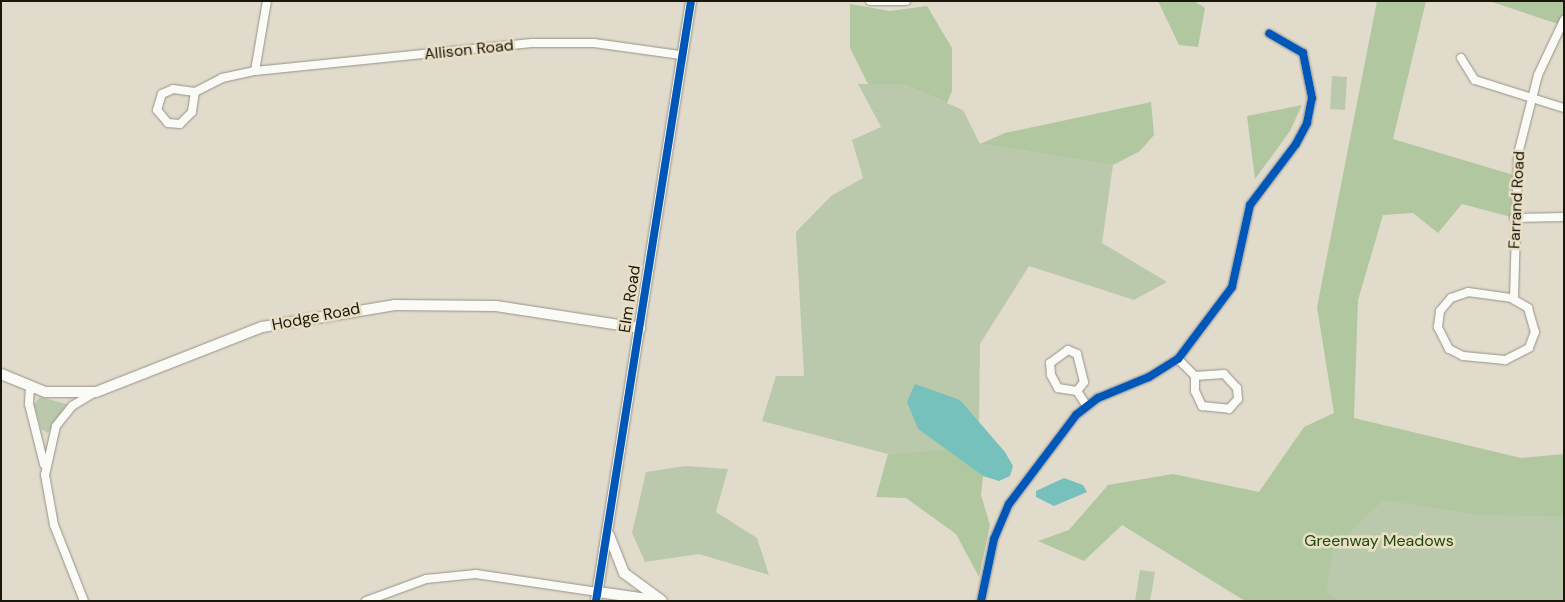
<!DOCTYPE html>
<html>
<head>
<meta charset="utf-8">
<style>
	body { margin:0 }
	#map { position:relative; width:1565px; height:602px; overflow:hidden; background:#e1dbcc; font-family:"DM Sans",sans-serif }
	div>[style] { position:absolute }
	[style*='--x'] { left:calc(var(--x)*1px); top:calc(var(--y)*1px); width:calc(var(--w)*1px); rotate:calc(var(--a)*1deg) }
	.green>* { inset:0; background:#bac9ac }
	.forest>* { inset:0; background:#b0c79f }
	.water>* { inset:0; background:#77c1bd }
	.roads { filter:drop-shadow(0 0 1px #979287) drop-shadow(0 0 1px #979287) }
	.minor>* { height:8px; margin:-4px; padding:0 4px; transform-origin:4px; border-radius:4px; background:#fafaf7 }
	.tertiary>* { height:10px; margin:-5px; padding:0 5px; transform-origin:5px; border-radius:5px; background:#fafaf7 }
	.cycleway>* { height:8px; margin:-4px; padding:0 4px; transform-origin:4px; border-radius:4px; background:#0057b8 }
	span { translate:-50% -50%; white-space:nowrap; text-align:center; line-height:1.15; -webkit-text-stroke:5px #e9dfc4; paint-order:stroke }
	.street-label { font-size:16px; color:#19160c }
	.park-label { font-size:16px; color:#1d4a0c }
	.frame { position:absolute; inset:0; border:2px solid #19160c; pointer-events:none }
</style>
</head>
<body>
<div id="map">
	<div class="green">
		<i style="clip-path:polygon(1332px 76px,1347px 77px,1345px 110px,1330px 109px)"></i>
		<i style="clip-path:polygon(858px 84px,902px 84px,963px 110px,980px 144px,1113px 165px,1102px 243px,1167px 282px,1134px 300px,1029px 266px,980px 344px,979px 424px,960px 400px,918px 429px,946px 449px,888px 454px,762px 421px,776px 376px,804px 376px,796px 232px,831px 196px,863px 178px,852px 140px,881px 127px)"></i>
		<i style="clip-path:polygon(40px 397px,67px 404px,48px 433px,41px 429px,34px 404px)"></i>
		<i style="clip-path:polygon(685px 466px,728px 469px,716px 512px,757px 538px,769px 575px,699px 554px,645px 562px,632px 533px,646px 472px)"></i>
		<i style="clip-path:polygon(1327px 466px,1564px 466px,1564px 601px,1307px 601px)"></i>
		<i style="clip-path:polygon(1140px 570px,1155px 572px,1150px 601px,1135px 601px)"></i>
	</div>
	<div class="forest">
		<i style="clip-path:polygon(1158px 1px,1194px 1px,1205px 8px,1198px 47px,1179px 45px)"></i>
		<i style="clip-path:polygon(1377px 1px,1426px 1px,1393px 139px,1517px 176px,1515px 218px,1462px 204px,1438px 233px,1413px 213px,1383px 215px,1358px 300px,1354px 418px,1521px 458px,1564px 454px,1564px 516px,1480px 515px,1383px 500px,1333px 548px,1326px 592px,1340px 601px,1245px 601px,1122px 525px,1084px 561px,1038px 541px,1069px 530px,1108px 485px,1173px 474px,1259px 492px,1304px 427px,1334px 413px,1317px 307px)"></i>
		<i style="clip-path:polygon(1489px 1px,1564px 1px,1564px 26px)"></i>
		<i style="clip-path:polygon(850px 4px,890px 11px,927px 6px,952px 48px,952px 91px,947px 103px,902px 84px,868px 84px,850px 48px)"></i>
		<i style="clip-path:polygon(1151px 102px,1154px 135px,1140px 151px,1113px 165px,980px 144px,1005px 133px)"></i>
		<i style="clip-path:polygon(1302px 105px,1290px 131px,1255px 179px,1247px 116px)"></i>
		<i style="clip-path:polygon(946px 449px,983px 476px,981px 495px,990px 525px,979px 577px,956px 534px,906px 498px,876px 497px,888px 454px)"></i>
	</div>
	<div class="water">
		<i style="clip-path:polygon(915px 384px,960px 400px,1005px 452px,1013px 466px,1010px 476px,999px 481px,983px 476px,918px 429px,907px 402px)"></i>
		<i style="clip-path:polygon(1064px 478px,1083px 485px,1087px 492px,1054px 506px,1036px 497px,1036px 491px)"></i>
	</div>
	<div class="roads">
		<div class="minor">
			<i style="--x:870;--y:1;--w:36;--a:0"></i>
			<i style="--x:1461;--y:58;--w:26;--a:58"></i>
			<i style="--x:1475;--y:80;--w:93;--a:17.5"></i>
			<i style="--x:255;--y:71;--w:71;--a:-80.3"></i>
			<i style="--x:173;--y:89;--w:22;--a:8"></i>
			<i style="--x:195;--y:92;--w:20;--a:99"></i>
			<i style="--x:192;--y:112;--w:17;--a:135"></i>
			<i style="--x:180;--y:124;--w:12;--a:-175"></i>
			<i style="--x:168;--y:123;--w:17;--a:-130"></i>
			<i style="--x:157;--y:110;--w:17;--a:-73"></i>
			<i style="--x:162;--y:94;--w:12;--a:-24"></i>
			<i style="--x:195;--y:92;--w:30;--a:-27"></i>
			<i style="--x:222;--y:78;--w:34;--a:-12"></i>
			<i style="--x:255;--y:71;--w:278;--a:-5.8"></i>
			<i style="--x:532;--y:43;--w:62;--a:0"></i>
			<i style="--x:594;--y:43;--w:88;--a:7.9"></i>
			<i style="--x:1514;--y:218;--w:50;--a:-1.1"></i>
			<i style="--x:1468;--y:292;--w:43;--a:7.9"></i>
			<i style="--x:1511;--y:298;--w:20;--a:30"></i>
			<i style="--x:1528;--y:308;--w:25;--a:74"></i>
			<i style="--x:1535;--y:332;--w:17;--a:111"></i>
			<i style="--x:1529;--y:348;--w:27;--a:153"></i>
			<i style="--x:1505;--y:360;--w:42;--a:-174.6"></i>
			<i style="--x:1463;--y:356;--w:16;--a:-153"></i>
			<i style="--x:1449;--y:349;--w:25;--a:-117"></i>
			<i style="--x:1438;--y:327;--w:16;--a:-83"></i>
			<i style="--x:1440;--y:311;--w:17;--a:-50"></i>
			<i style="--x:1451;--y:298;--w:18;--a:-19"></i>
			<i style="--x:1514;--y:299;--w:145;--a:-88.4"></i>
			<i style="--x:1518;--y:154;--w:81;--a:-75.8"></i>
			<i style="--x:1538;--y:75;--w:61;--a:-64.7"></i>
			<i style="--x:1178;--y:359;--w:24;--a:45"></i>
			<i style="--x:1195;--y:376;--w:15;--a:90"></i>
			<i style="--x:1195;--y:391;--w:17;--a:65"></i>
			<i style="--x:1202;--y:406;--w:27;--a:6"></i>
			<i style="--x:1229;--y:409;--w:13;--a:-48"></i>
			<i style="--x:1238;--y:399;--w:11;--a:-95"></i>
			<i style="--x:1237;--y:388;--w:19;--a:-133"></i>
			<i style="--x:1224;--y:374;--w:29;--a:176"></i>
			<i style="--x:30;--y:388;--w:16;--a:94"></i>
			<i style="--x:29;--y:404;--w:62;--a:76"></i>
			<i style="--x:1077;--y:391;--w:11;--a:-52"></i>
			<i style="--x:1084;--y:382;--w:29;--a:-104"></i>
			<i style="--x:1077;--y:354;--w:10;--a:-156"></i>
			<i style="--x:1068;--y:350;--w:22;--a:144"></i>
			<i style="--x:1050;--y:363;--w:12;--a:85"></i>
			<i style="--x:1051;--y:375;--w:15;--a:62"></i>
			<i style="--x:1058;--y:388;--w:19;--a:9"></i>
			<i style="--x:1077;--y:391;--w:17;--a:57"></i>
			<i style="--x:84;--y:601;--w:82;--a:-111.5"></i>
			<i style="--x:54;--y:525;--w:51;--a:-100.2"></i>
			<i style="--x:45;--y:475;--w:50;--a:-77.3"></i>
			<i style="--x:56;--y:426;--w:26;--a:-51"></i>
			<i style="--x:72;--y:406;--w:26;--a:-31"></i>
			<i style="--x:366;--y:601;--w:64;--a:-20.1"></i>
			<i style="--x:426;--y:579;--w:50;--a:-5.7"></i>
			<i style="--x:476;--y:574;--w:123;--a:8.4"></i>
			<i style="--x:981;--y:601;--w:63;--a:-78.2"></i>
			<i style="--x:994;--y:539;--w:38;--a:-67"></i>
			<i style="--x:1009;--y:504;--w:111;--a:-53"></i>
			<i style="--x:1076;--y:415;--w:28;--a:-38"></i>
			<i style="--x:1098;--y:398;--w:55;--a:-22.4"></i>
			<i style="--x:1149;--y:377;--w:34;--a:-32"></i>
			<i style="--x:1178;--y:359;--w:90;--a:-53.1"></i>
			<i style="--x:1232;--y:287;--w:84;--a:-77.6"></i>
			<i style="--x:1250;--y:205;--w:76;--a:-53"></i>
			<i style="--x:1296;--y:144;--w:24;--a:-62"></i>
			<i style="--x:1307;--y:123;--w:25;--a:-79"></i>
			<i style="--x:1312;--y:98;--w:46;--a:-101.3"></i>
			<i style="--x:1303;--y:53;--w:39;--a:-150"></i>
		</div>
		<div class="tertiary">
			<i style="--x:1;--y:374;--w:48;--a:22.2"></i>
			<i style="--x:45;--y:392;--w:51;--a:0"></i>
			<i style="--x:96;--y:392;--w:178;--a:-21.4"></i>
			<i style="--x:262;--y:327;--w:135;--a:-9.4"></i>
			<i style="--x:395;--y:305;--w:101;--a:0.6"></i>
			<i style="--x:496;--y:306;--w:146;--a:8.7"></i>
			<i style="--x:609;--y:535;--w:41;--a:68.5"></i>
			<i style="--x:624;--y:573;--w:47;--a:36.4"></i>
			<i style="--x:598;--y:592;--w:57;--a:8.1"></i>
			<i style="--x:596;--y:601;--w:607;--a:-81"></i>
		</div>
	</div>
	<div class="cycleway">
		<i style="--x:596;--y:601;--w:607;--a:-81"></i>
		<i style="--x:981;--y:601;--w:63;--a:-78.2"></i>
		<i style="--x:994;--y:539;--w:38;--a:-67"></i>
		<i style="--x:1009;--y:504;--w:111;--a:-53"></i>
		<i style="--x:1076;--y:415;--w:28;--a:-38"></i>
		<i style="--x:1098;--y:398;--w:55;--a:-22.4"></i>
		<i style="--x:1149;--y:377;--w:34;--a:-32"></i>
		<i style="--x:1178;--y:359;--w:90;--a:-53.1"></i>
		<i style="--x:1232;--y:287;--w:84;--a:-77.6"></i>
		<i style="--x:1250;--y:205;--w:76;--a:-53"></i>
		<i style="--x:1296;--y:144;--w:24;--a:-62"></i>
		<i style="--x:1307;--y:123;--w:25;--a:-79"></i>
		<i style="--x:1312;--y:98;--w:46;--a:-101.3"></i>
		<i style="--x:1303;--y:53;--w:39;--a:-150"></i>
	</div>
	<div class="street-label">
		<span style="left:469px;top:50px;rotate:-6deg">Allison Road</span>
		<span style="left:1517px;top:200px;rotate:-87deg">Farrand Road</span>
		<span style="left:630px;top:299px;rotate:-81deg">Elm Road</span>
		<span style="left:316px;top:317px;rotate:-11deg">Hodge Road</span>
	</div>
	<div class="park-label">
		<span style="left:1379px;top:541px">Greenway Meadows</span>
	</div>
	<div class="frame"></div>
</div>
</body>
</html>
